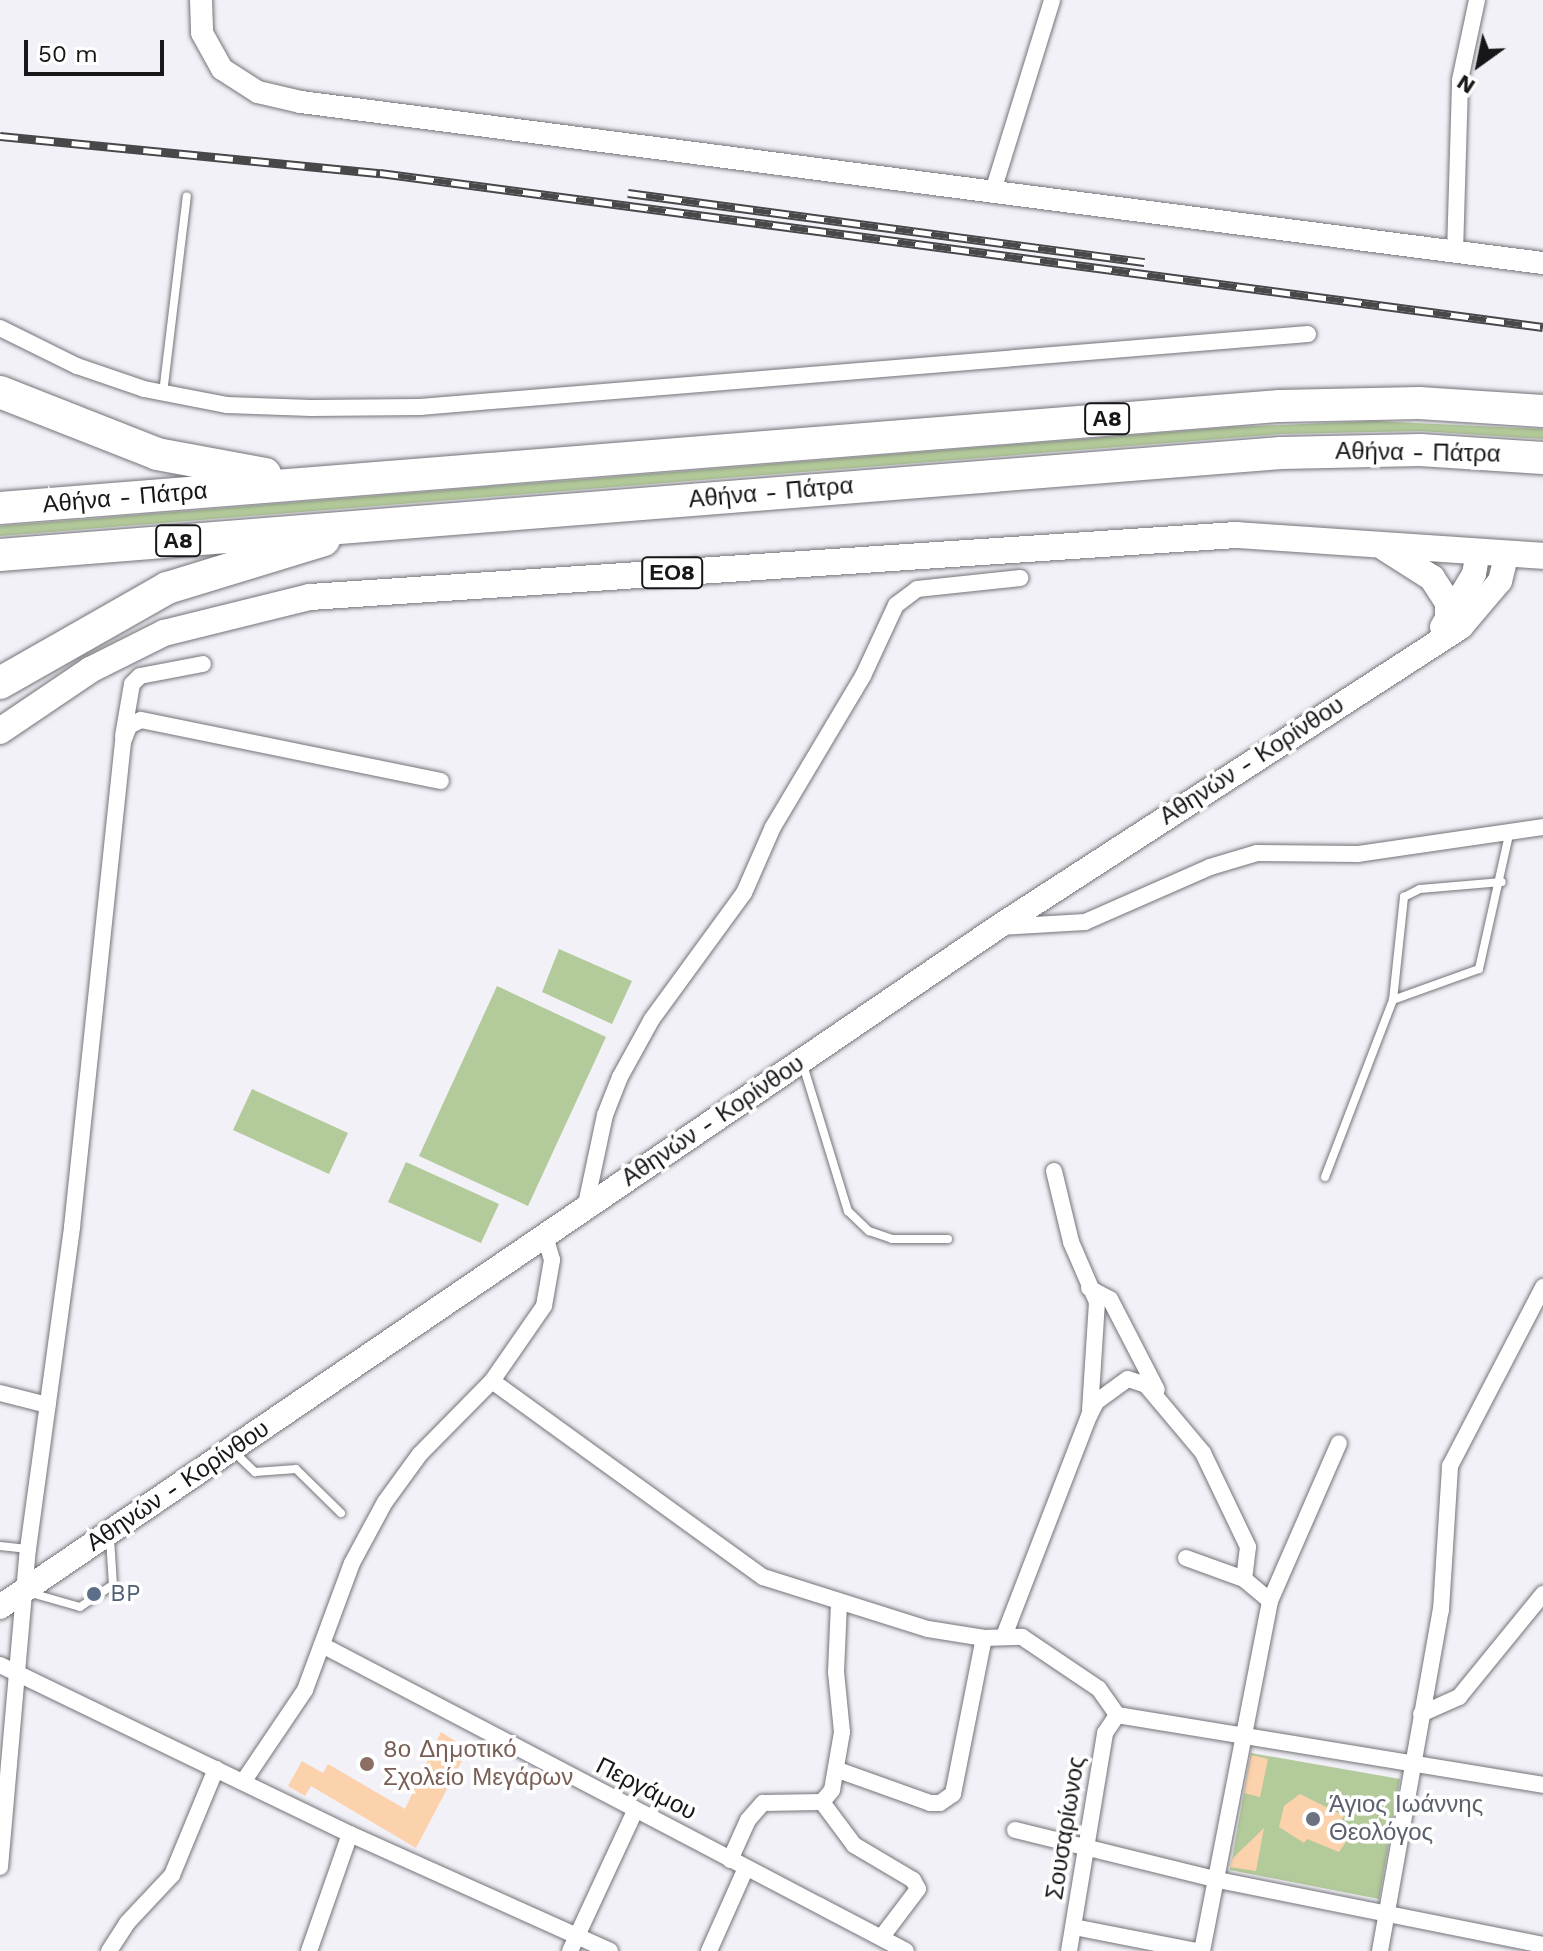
<!DOCTYPE html>
<html>
<head>
<meta charset="utf-8">
<style>
	body { margin:0 }
	#map { position:relative; width:1543px; height:1951px; overflow:hidden; background:#f1f1f7; font-family:"Work Sans",sans-serif }
	div>[style] { position:absolute }
	[style*='--x'] { left:calc(var(--x)*1px); top:calc(var(--y)*1px); width:calc(var(--w)*1px); rotate:calc(var(--a)*1deg) }
	.green>* { inset:0; background:#b3ca9a }
	.building>* { inset:0; background:#fcd2ac }
	.roads { filter:drop-shadow(0 0 2px #737379) drop-shadow(0 0 2px #737379) }
	.service>* { height:8px; margin:-4px; padding:0 4px; transform-origin:4px; border-radius:4px; background:#fff }
	.minor>* { height:16px; margin:-8px; padding:0 8px; transform-origin:8px; border-radius:8px; background:#fff }
	.tertiary>* { height:22px; margin:-11px; padding:0 11px; transform-origin:11px; border-radius:11px; background:#fff }
	.secondary>* { height:24px; margin:-12px; padding:0 12px; transform-origin:12px; border-radius:12px; background:#fff }
	.primary>* { height:26px; margin:-13px; padding:0 13px; transform-origin:13px; border-radius:13px; background:#fff }
	.motorway>* { height:32px; margin:-16px; padding:0 16px; transform-origin:16px; border-radius:16px; background:#fff }
	.rail>* { height:9px; margin-top:-4.5px; transform-origin:0; background:repeating-linear-gradient(90deg,#fff 0 18px,#48484b 0 36px); box-sizing:border-box; border-block:2px solid #48484b }
	.dots>* { width:22px; height:22px; translate:-50% -50%; box-sizing:border-box; border:4px solid #fff; border-radius:50% }
	span { translate:-50% -50%; white-space:nowrap; text-align:center; line-height:1.15; -webkit-text-stroke:7px #fff; paint-order:stroke }
	.shield-label span { padding:2px 6px; background:#fff; border:2px solid; border-radius:6px; -webkit-text-stroke-width:0 }
	.shield-label { font-size:22px; color:#171719; font-weight:700 }
	.street-label { font-size:24px; color:#171719 }
	.service-label { font-size:24px; color:#4e5e75 }
	.left { translate:0 -50%; text-align:left }
	.education-label { font-size:24px; color:#785e54 }
	.worship-label { font-size:24px; color:#5b616d }
	.north { position:absolute; left:1439px; top:24px; width:80px; height:80px; -webkit-text-stroke:6px #fff; paint-order:stroke; rotate:213deg; font-size:22px; font-weight:700; line-height:32px; text-align:center; color:#171719 }
	.north::after { content:''; display:block; margin:auto; width:28px; height:36px; background:#171719; clip-path:polygon(50% 0,100% 100%,50% 72%,0 100%) }
	.scale { position:absolute; left:24px; top:40px; width:140px; height:36px; box-sizing:border-box; border:4px solid #171719; border-top:0; padding-left:10px; font-size:24px; line-height:28px; white-space:nowrap; color:#171719; -webkit-text-stroke:6px #fff; paint-order:stroke }
</style>
</head>
<body>
<div id="map">
	<div class="green">
		<i style="clip-path:polygon(1373px 421px,1543px 429px,1543px 439px,1420px 431px,1280px 434px,0 536px,0 526px,1233px 427px)"></i>
		<i style="clip-path:polygon(559px 949px,632px 981px,612px 1024px,542px 992px)"></i>
		<i style="clip-path:polygon(497px 986px,606px 1037px,528px 1206px,419px 1156px)"></i>
		<i style="clip-path:polygon(252px 1089px,348px 1133px,329px 1174px,233px 1130px)"></i>
		<i style="clip-path:polygon(406px 1162px,499px 1204px,481px 1243px,388px 1202px)"></i>
		<i style="clip-path:polygon(1251px 1753px,1400px 1779px,1379px 1899px,1230px 1870px)"></i>
	</div>
	<div class="building">
		<i style="clip-path:polygon(441px 1732px,468px 1749px,416px 1848px,311px 1786px,305px 1796px,288px 1786px,302px 1761px,323px 1773px,328px 1764px,405px 1809px)"></i>
		<i style="clip-path:polygon(1251px 1755px,1268px 1759px,1260px 1797px,1244px 1793px)"></i>
		<i style="clip-path:polygon(1300px 1794px,1344px 1816px,1337px 1827px,1350px 1836px,1339px 1852px,1307px 1839px,1304px 1843px,1279px 1827px,1284px 1806px)"></i>
		<i style="clip-path:polygon(1264px 1828px,1256px 1871px,1230px 1867px,1231px 1860px)"></i>
	</div>
	<div class="roads">
		<div class="service">
			<i style="--x:163;--y:393;--w:198;--a:-83.1"></i>
			<i style="--x:1393;--y:1000;--w:104;--a:-83.9"></i>
			<i style="--x:1404;--y:897;--w:18;--a:-27"></i>
			<i style="--x:1420;--y:889;--w:82;--a:-4.9"></i>
			<i style="--x:803;--y:1065;--w:153;--a:72.9"></i>
			<i style="--x:848;--y:1211;--w:29;--a:44"></i>
			<i style="--x:869;--y:1231;--w:24;--a:19"></i>
			<i style="--x:892;--y:1239;--w:56;--a:0"></i>
			<i style="--x:1325;--y:1177;--w:190;--a:-69"></i>
			<i style="--x:1393;--y:1000;--w:91;--a:-19.8"></i>
			<i style="--x:1479;--y:969;--w:137;--a:-77.4"></i>
			<i style="--x:232;--y:1450;--w:32;--a:44"></i>
			<i style="--x:255;--y:1472;--w:41;--a:-4.2"></i>
			<i style="--x:296;--y:1469;--w:63;--a:44.4"></i>
			<i style="--x:0;--y:1546;--w:28;--a:6"></i>
			<i style="--x:31;--y:1593;--w:51;--a:15.9"></i>
			<i style="--x:80;--y:1607;--w:40;--a:-34"></i>
			<i style="--x:113;--y:1585;--w:47;--a:-93.7"></i>
		</div>
		<div class="minor">
			<i style="--x:993;--y:191;--w:200;--a:-72.8"></i>
			<i style="--x:1455;--y:253;--w:173;--a:-88.3"></i>
			<i style="--x:1460;--y:80;--w:82;--a:-78"></i>
			<i style="--x:0;--y:328;--w:86;--a:26.3"></i>
			<i style="--x:77;--y:366;--w:71;--a:18.9"></i>
			<i style="--x:144;--y:389;--w:85;--a:10.9"></i>
			<i style="--x:227;--y:405;--w:84;--a:2"></i>
			<i style="--x:311;--y:408;--w:109;--a:-0.5"></i>
			<i style="--x:420;--y:407;--w:891;--a:-4.7"></i>
			<i style="--x:123;--y:736;--w:53;--a:-80.2"></i>
			<i style="--x:132;--y:684;--w:11;--a:-45"></i>
			<i style="--x:140;--y:676;--w:64;--a:-10.8"></i>
			<i style="--x:1000;--y:927;--w:85;--a:-3.4"></i>
			<i style="--x:1085;--y:922;--w:137;--a:-23.7"></i>
			<i style="--x:1210;--y:867;--w:49;--a:-16.6"></i>
			<i style="--x:1257;--y:853;--w:101;--a:0.6"></i>
			<i style="--x:1358;--y:854;--w:187;--a:-8.3"></i>
			<i style="--x:1054;--y:1171;--w:73;--a:76.5"></i>
			<i style="--x:1071;--y:1242;--w:65;--a:66.6"></i>
			<i style="--x:1097;--y:1302;--w:108;--a:93.7"></i>
			<i style="--x:585;--y:1209;--w:96;--a:-78"></i>
			<i style="--x:605;--y:1115;--w:41;--a:-68.5"></i>
			<i style="--x:620;--y:1077;--w:66;--a:-61.1"></i>
			<i style="--x:652;--y:1019;--w:156;--a:-53.9"></i>
			<i style="--x:744;--y:893;--w:72;--a:-66.3"></i>
			<i style="--x:773;--y:827;--w:176;--a:-59.2"></i>
			<i style="--x:863;--y:676;--w:78;--a:-65.1"></i>
			<i style="--x:896;--y:605;--w:26;--a:-37"></i>
			<i style="--x:917;--y:589;--w:104;--a:-6.1"></i>
			<i style="--x:1089;--y:1288;--w:24;--a:28"></i>
			<i style="--x:1110;--y:1299;--w:102;--a:62.7"></i>
			<i style="--x:492;--y:1381;--w:334;--a:35.9"></i>
			<i style="--x:763;--y:1577;--w:173;--a:17.5"></i>
			<i style="--x:928;--y:1629;--w:57;--a:9.1"></i>
			<i style="--x:984;--y:1638;--w:38;--a:-2"></i>
			<i style="--x:1022;--y:1637;--w:93;--a:34"></i>
			<i style="--x:1099;--y:1689;--w:32;--a:55"></i>
			<i style="--x:1117;--y:1715;--w:432;--a:9.3"></i>
			<i style="--x:0;--y:1393;--w:49;--a:14.3"></i>
			<i style="--x:1186;--y:1558;--w:62;--a:19.9"></i>
			<i style="--x:1244;--y:1579;--w:34;--a:40"></i>
			<i style="--x:1004;--y:1636;--w:236;--a:-68.9"></i>
			<i style="--x:1089;--y:1416;--w:16;--a:-63"></i>
			<i style="--x:1096;--y:1402;--w:39;--a:-36"></i>
			<i style="--x:1128;--y:1379;--w:19;--a:18"></i>
			<i style="--x:1146;--y:1385;--w:89;--a:50"></i>
			<i style="--x:1203;--y:1453;--w:104;--a:64.4"></i>
			<i style="--x:1248;--y:1547;--w:32;--a:97"></i>
			<i style="--x:322;--y:1645;--w:659;--a:27.65"></i>
			<i style="--x:0;--y:1665;--w:389;--a:25.8"></i>
			<i style="--x:350;--y:1834;--w:285;--a:24.2"></i>
			<i style="--x:1421;--y:1714;--w:42;--a:-24.1"></i>
			<i style="--x:1459;--y:1697;--w:133;--a:-50.8"></i>
			<i style="--x:838;--y:1770;--w:98;--a:19.7"></i>
			<i style="--x:930;--y:1803;--w:10;--a:0"></i>
			<i style="--x:940;--y:1803;--w:16;--a:-35"></i>
			<i style="--x:953;--y:1794;--w:159;--a:-78.8"></i>
			<i style="--x:243;--y:1782;--w:111;--a:-56"></i>
			<i style="--x:305;--y:1690;--w:135;--a:-69.7"></i>
			<i style="--x:352;--y:1563;--w:69;--a:-61.6"></i>
			<i style="--x:385;--y:1502;--w:59;--a:-53.9"></i>
			<i style="--x:420;--y:1454;--w:103;--a:-45.4"></i>
			<i style="--x:492;--y:1381;--w:91;--a:-55.3"></i>
			<i style="--x:544;--y:1306;--w:47;--a:-80.1"></i>
			<i style="--x:552;--y:1260;--w:25;--a:-106"></i>
			<i style="--x:822;--y:1802;--w:54;--a:53.3"></i>
			<i style="--x:854;--y:1845;--w:69;--a:30.7"></i>
			<i style="--x:913;--y:1880;--w:10;--a:61"></i>
			<i style="--x:918;--y:1889;--w:61;--a:127.1"></i>
			<i style="--x:1015;--y:1830;--w:209;--a:13.8"></i>
			<i style="--x:1218;--y:1880;--w:331;--a:11.3"></i>
			<i style="--x:730;--y:1860;--w:44;--a:-65.8"></i>
			<i style="--x:748;--y:1820;--w:23;--a:-49"></i>
			<i style="--x:763;--y:1803;--w:59;--a:-1"></i>
			<i style="--x:822;--y:1802;--w:16;--a:-50"></i>
			<i style="--x:832;--y:1790;--w:59;--a:-80.2"></i>
			<i style="--x:842;--y:1732;--w:60;--a:-95.7"></i>
			<i style="--x:836;--y:1672;--w:68;--a:-87.5"></i>
			<i style="--x:0;--y:1867;--w:319;--a:-85"></i>
			<i style="--x:28;--y:1549;--w:325;--a:-82.2"></i>
			<i style="--x:72;--y:1227;--w:488;--a:-84"></i>
			<i style="--x:123;--y:742;--w:17;--a:-69"></i>
			<i style="--x:129;--y:726;--w:13;--a:-27"></i>
			<i style="--x:141;--y:720;--w:306;--a:11.5"></i>
			<i style="--x:1074;--y:1927;--w:124;--a:11.1"></i>
			<i style="--x:109;--y:1951;--w:33;--a:-57"></i>
			<i style="--x:127;--y:1923;--w:66;--a:-46.8"></i>
			<i style="--x:172;--y:1875;--w:115;--a:-67.5"></i>
			<i style="--x:309;--y:1951;--w:124;--a:-70.7"></i>
			<i style="--x:570;--y:1951;--w:154;--a:-65.1"></i>
			<i style="--x:709;--y:1951;--w:91;--a:-66"></i>
			<i style="--x:1069;--y:1951;--w:221;--a:-80.6"></i>
			<i style="--x:1105;--y:1733;--w:22;--a:-56"></i>
			<i style="--x:1202;--y:1951;--w:357;--a:-79"></i>
			<i style="--x:1270;--y:1601;--w:172;--a:-66.4"></i>
			<i style="--x:1380;--y:1951;--w:346;--a:-79.9"></i>
			<i style="--x:1441;--y:1610;--w:144;--a:-86.4"></i>
			<i style="--x:1450;--y:1466;--w:202;--a:-62.5"></i>
		</div>
		<div class="tertiary">
			<i style="--x:201;--y:0;--w:33;--a:88"></i>
			<i style="--x:202;--y:33;--w:41;--a:60.9"></i>
			<i style="--x:222;--y:69;--w:43;--a:32.6"></i>
			<i style="--x:258;--y:92;--w:44;--a:13.1"></i>
			<i style="--x:301;--y:102;--w:1252;--a:7.39"></i>
		</div>
		<div class="secondary">
			<i style="--x:1442;--y:627;--w:62;--a:-58.9"></i>
			<i style="--x:1474;--y:574;--w:23;--a:-80"></i>
			<i style="--x:0;--y:1607;--w:1208;--a:-34.27"></i>
			<i style="--x:998;--y:927;--w:552;--a:-32.94"></i>
			<i style="--x:1461;--y:627;--w:60;--a:-49.7"></i>
			<i style="--x:1500;--y:581;--w:29;--a:-76"></i>
		</div>
		<div class="primary">
			<i style="--x:1385;--y:548;--w:56;--a:32.6"></i>
			<i style="--x:1432;--y:578;--w:30;--a:57"></i>
			<i style="--x:1448;--y:603;--w:16;--a:90"></i>
			<i style="--x:0;--y:731;--w:109;--a:-34.1"></i>
			<i style="--x:90;--y:670;--w:83;--a:-26.6"></i>
			<i style="--x:164;--y:633;--w:150;--a:-13.9"></i>
			<i style="--x:310;--y:597;--w:929;--a:-3.83"></i>
			<i style="--x:1237;--y:535;--w:307;--a:3.9"></i>
		</div>
		<div class="motorway">
			<i style="--x:0;--y:392;--w:169;--a:21.5"></i>
			<i style="--x:157;--y:454;--w:110;--a:10.5"></i>
			<i style="--x:0;--y:508;--w:1284;--a:-4.56"></i>
			<i style="--x:1280;--y:406;--w:139;--a:-1.2"></i>
			<i style="--x:1419;--y:403;--w:124;--a:3.7"></i>
			<i style="--x:0;--y:555;--w:1285;--a:-4.55"></i>
			<i style="--x:1281;--y:453;--w:139;--a:-1.2"></i>
			<i style="--x:1420;--y:450;--w:123;--a:3.7"></i>
			<i style="--x:0;--y:683;--w:192;--a:-29.6"></i>
			<i style="--x:167;--y:588;--w:164;--a:-17"></i>
		</div>
	</div>
	<div class="rail">
		<i style="--x:0;--y:136;--w:382;--a:5.6"></i>
		<i style="--x:380;--y:173;--w:1173;--a:7.54"></i>
		<i style="--x:628;--y:193;--w:521;--a:7.62"></i>
	</div>
	<div class="dots">
		<i style="left:94px;top:1594px;background:#5c6f8a"></i>
		<i style="left:367px;top:1764px;background:#8d6e63"></i>
		<i style="left:1313px;top:1819px;background:#6b7280"></i>
	</div>
	<div class="shield-label">
		<span style="left:1107px;top:419px">Α8</span>
		<span style="left:178px;top:541px">Α8</span>
		<span style="left:672px;top:573px">ΕΟ8</span>
	</div>
	<div class="street-label">
		<span style="left:1418px;top:453px;rotate:1deg">Αθήνα - Πάτρα</span>
		<span style="left:771px;top:493px;rotate:-5deg">Αθήνα - Πάτρα</span>
		<span style="left:125px;top:498px;rotate:-5deg">Αθήνα - Πάτρα</span>
		<span style="left:1252px;top:761px;rotate:-33deg">Αθηνών - Κορίνθου</span>
		<span style="left:713px;top:1121px;rotate:-34deg">Αθηνών - Κορίνθου</span>
		<span style="left:178px;top:1486px;rotate:-34deg">Αθηνών - Κορίνθου</span>
		<span style="left:646px;top:1789px;rotate:27deg">Περγάμου</span>
		<span style="left:1066px;top:1828px;rotate:-81deg">Σουσαρίωνος</span>
	</div>
	<div class="service-label">
		<span class="left" style="left:110px;top:1594px">BP</span>
	</div>
	<div class="education-label">
		<span class="left" style="left:383px;top:1764px">8ο Δημοτικό<br>Σχολείο Μεγάρων</span>
	</div>
	<div class="worship-label">
		<span class="left" style="left:1329px;top:1819px">Άγιος Ιωάννης<br>Θεολόγος</span>
	</div>
	<div class="north">N</div>
	<div class="scale">50 m</div>
</div>
</body>
</html>
